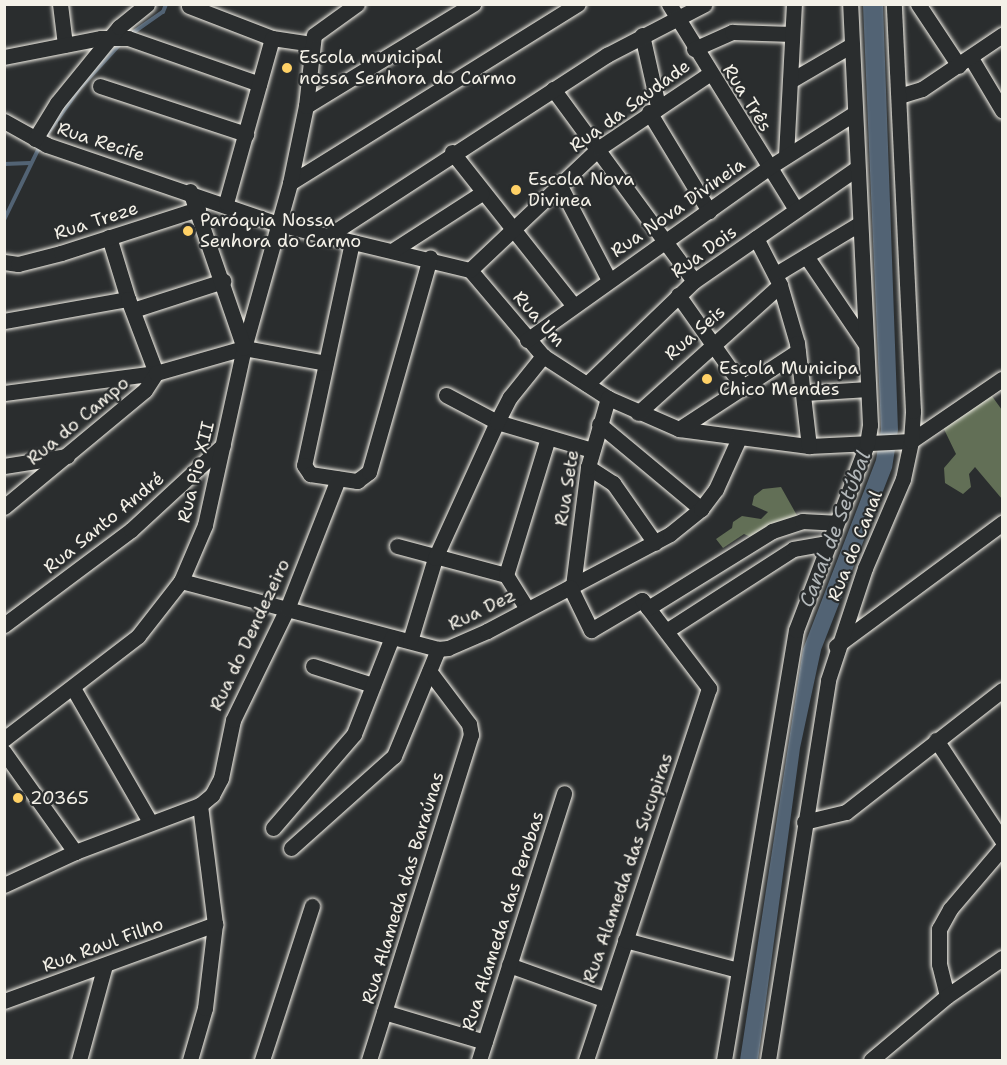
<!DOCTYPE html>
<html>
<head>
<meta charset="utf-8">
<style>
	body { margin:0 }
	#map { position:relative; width:1007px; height:1065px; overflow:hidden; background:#2a2d2e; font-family:"Shantell Sans",sans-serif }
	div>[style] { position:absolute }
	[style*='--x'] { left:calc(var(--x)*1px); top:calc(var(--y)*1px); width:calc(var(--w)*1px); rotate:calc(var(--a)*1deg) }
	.green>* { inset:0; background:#626f56 }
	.water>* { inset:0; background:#526374 }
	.stream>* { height:4px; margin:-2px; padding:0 2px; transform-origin:2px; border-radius:2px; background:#526374 }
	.roads { filter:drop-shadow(0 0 2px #f4f1e8) drop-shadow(0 0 2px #f4f1e8) }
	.minor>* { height:15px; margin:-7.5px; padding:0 7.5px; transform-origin:7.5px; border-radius:7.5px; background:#2a2d2e }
	.dots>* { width:16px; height:16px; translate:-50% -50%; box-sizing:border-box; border:3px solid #2a2d2e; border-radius:50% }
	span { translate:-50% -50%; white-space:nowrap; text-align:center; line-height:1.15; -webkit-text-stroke:4.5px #2a2d2e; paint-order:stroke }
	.poi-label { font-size:18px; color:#f4f1e8 }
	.left { translate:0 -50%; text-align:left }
	.street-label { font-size:18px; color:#f4f1e8 }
	.water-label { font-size:20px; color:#b3b8ba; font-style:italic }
	.frame { position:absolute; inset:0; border:6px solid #f4f1e8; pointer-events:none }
</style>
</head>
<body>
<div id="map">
	<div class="green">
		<i style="clip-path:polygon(989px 392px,1002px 410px,1002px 499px,975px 467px,969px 474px,971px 487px,963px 494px,945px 483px,944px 468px,956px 454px,941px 423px)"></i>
		<i style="clip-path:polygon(781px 487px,799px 519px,753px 538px,744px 534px,723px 548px,716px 539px,732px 528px,733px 522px,742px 516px,761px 519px,768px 512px,752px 505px,754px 496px,763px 489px)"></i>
	</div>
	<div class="water">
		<i style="clip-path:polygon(863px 5px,883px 5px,898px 430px,892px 468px,821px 650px,800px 748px,758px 1060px,740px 1060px,803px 649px,876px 460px,881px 429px)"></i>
	</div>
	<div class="stream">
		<i style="--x:131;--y:34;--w:39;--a:-35"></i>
		<i style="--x:163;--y:12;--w:9;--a:-69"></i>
		<i style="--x:43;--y:140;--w:62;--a:-54.8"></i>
		<i style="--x:79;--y:89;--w:62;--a:-47.6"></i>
		<i style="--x:4;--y:164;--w:26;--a:-2"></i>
		<i style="--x:4;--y:220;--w:82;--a:-64.1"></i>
	</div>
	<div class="roads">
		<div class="minor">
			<i style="--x:60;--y:4;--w:41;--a:83"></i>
			<i style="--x:669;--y:4;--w:242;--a:58.3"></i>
			<i style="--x:918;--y:4;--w:74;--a:56.5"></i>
			<i style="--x:189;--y:6;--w:89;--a:21.1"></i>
			<i style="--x:272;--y:38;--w:40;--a:8.5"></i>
			<i style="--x:642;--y:35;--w:73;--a:77.3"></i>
			<i style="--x:694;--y:49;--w:42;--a:-24.1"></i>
			<i style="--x:732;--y:32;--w:60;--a:1.9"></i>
			<i style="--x:4;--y:57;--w:99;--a:-11.1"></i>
			<i style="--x:101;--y:38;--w:27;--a:0"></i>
			<i style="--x:128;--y:38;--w:139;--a:19.3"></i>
			<i style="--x:971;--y:58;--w:61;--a:59.2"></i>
			<i style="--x:790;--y:81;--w:69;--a:-30.3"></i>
			<i style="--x:100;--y:86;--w:154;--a:18.2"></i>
			<i style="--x:553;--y:89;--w:238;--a:53.7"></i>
			<i style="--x:899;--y:96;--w:24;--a:-17"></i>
			<i style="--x:922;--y:89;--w:97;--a:-34"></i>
			<i style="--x:306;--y:106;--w:196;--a:-31.4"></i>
			<i style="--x:649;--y:112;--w:116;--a:58.8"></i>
			<i style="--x:4;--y:121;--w:49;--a:29.2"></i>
			<i style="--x:47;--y:145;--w:244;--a:18.9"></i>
			<i style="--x:278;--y:224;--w:197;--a:13.5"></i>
			<i style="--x:470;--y:270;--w:113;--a:49.7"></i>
			<i style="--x:543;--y:356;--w:77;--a:32.9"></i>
			<i style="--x:608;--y:398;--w:77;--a:23.6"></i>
			<i style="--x:679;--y:429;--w:131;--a:7.5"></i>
			<i style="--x:809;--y:446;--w:102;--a:-2.8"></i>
			<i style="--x:911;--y:441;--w:110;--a:-34.3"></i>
			<i style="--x:35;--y:139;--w:42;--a:-58.6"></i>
			<i style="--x:57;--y:103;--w:98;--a:-50.8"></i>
			<i style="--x:119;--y:27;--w:36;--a:-39"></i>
			<i style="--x:452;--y:152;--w:196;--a:51.6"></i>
			<i style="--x:786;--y:156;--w:152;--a:-87"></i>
			<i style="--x:290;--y:183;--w:339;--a:-31.9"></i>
			<i style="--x:559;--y:184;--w:108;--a:62.5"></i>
			<i style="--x:226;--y:203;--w:171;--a:-74.4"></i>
			<i style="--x:328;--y:236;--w:333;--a:-33"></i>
			<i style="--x:607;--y:55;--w:110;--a:-27.5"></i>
			<i style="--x:109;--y:237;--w:65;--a:73"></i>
			<i style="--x:756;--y:238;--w:53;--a:62.9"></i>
			<i style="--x:780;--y:285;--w:60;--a:73.7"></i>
			<i style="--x:797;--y:343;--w:104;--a:83.4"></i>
			<i style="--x:352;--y:242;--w:228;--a:102.1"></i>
			<i style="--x:304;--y:465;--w:11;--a:56"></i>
			<i style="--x:310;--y:474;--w:48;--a:8.5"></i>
			<i style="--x:357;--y:481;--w:15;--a:-37"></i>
			<i style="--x:369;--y:472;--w:223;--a:-74.1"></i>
			<i style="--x:395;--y:249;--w:103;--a:-32.8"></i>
			<i style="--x:806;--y:256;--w:105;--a:55.9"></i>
			<i style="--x:4;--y:262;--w:14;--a:8"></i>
			<i style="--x:18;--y:264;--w:44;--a:-14.3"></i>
			<i style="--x:61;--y:253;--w:144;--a:-17.8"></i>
			<i style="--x:470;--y:270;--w:178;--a:-43.4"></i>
			<i style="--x:599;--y:148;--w:133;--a:-33.9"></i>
			<i style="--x:776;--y:274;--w:97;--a:-31.1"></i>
			<i style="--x:678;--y:295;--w:113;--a:54.8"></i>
			<i style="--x:133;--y:310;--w:95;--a:-17.9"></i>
			<i style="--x:4;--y:321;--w:126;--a:-10.1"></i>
			<i style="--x:128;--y:299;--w:79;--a:69.3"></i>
			<i style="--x:156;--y:373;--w:153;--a:172.5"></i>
			<i style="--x:527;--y:340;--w:296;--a:-35.5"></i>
			<i style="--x:768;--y:168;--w:103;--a:-32.3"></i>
			<i style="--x:244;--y:348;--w:171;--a:-74.4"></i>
			<i style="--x:290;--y:183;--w:79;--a:-78.3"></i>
			<i style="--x:306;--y:106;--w:71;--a:-83.6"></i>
			<i style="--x:314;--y:35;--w:53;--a:-35.8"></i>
			<i style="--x:587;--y:384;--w:149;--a:-43.9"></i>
			<i style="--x:694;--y:281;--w:198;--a:-34.7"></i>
			<i style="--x:805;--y:393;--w:63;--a:-3.6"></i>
			<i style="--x:446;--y:395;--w:58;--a:27.9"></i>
			<i style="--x:497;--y:422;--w:99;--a:16.4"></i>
			<i style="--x:638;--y:413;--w:191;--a:-42"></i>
			<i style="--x:599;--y:424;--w:133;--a:39.8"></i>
			<i style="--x:679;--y:429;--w:142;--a:-33.2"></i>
			<i style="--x:4;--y:466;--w:64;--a:-9"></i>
			<i style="--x:588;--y:467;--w:30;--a:33"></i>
			<i style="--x:613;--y:483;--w:73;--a:55"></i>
			<i style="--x:4;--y:507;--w:183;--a:-39.7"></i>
			<i style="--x:145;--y:390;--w:20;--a:-57"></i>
			<i style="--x:156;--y:373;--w:91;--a:-15.9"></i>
			<i style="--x:244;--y:348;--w:83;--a:10.4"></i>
			<i style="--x:397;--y:546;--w:113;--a:14.9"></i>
			<i style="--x:506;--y:575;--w:143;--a:-73"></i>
			<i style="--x:506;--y:575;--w:40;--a:58"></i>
			<i style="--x:181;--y:581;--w:266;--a:14.8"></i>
			<i style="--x:438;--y:649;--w:10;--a:-6"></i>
			<i style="--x:448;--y:648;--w:43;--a:-23.6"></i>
			<i style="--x:487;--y:631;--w:207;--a:-27.9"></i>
			<i style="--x:670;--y:534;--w:40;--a:-39"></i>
			<i style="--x:701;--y:509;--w:25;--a:-53"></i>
			<i style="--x:716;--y:489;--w:56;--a:-65.7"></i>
			<i style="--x:573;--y:586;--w:120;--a:-82.8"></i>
			<i style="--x:588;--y:467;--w:72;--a:-73.8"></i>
			<i style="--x:570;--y:587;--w:48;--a:64"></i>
			<i style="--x:591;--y:630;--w:59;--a:-30.5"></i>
			<i style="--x:642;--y:600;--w:111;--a:52.7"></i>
			<i style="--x:709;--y:688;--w:392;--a:108.3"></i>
			<i style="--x:648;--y:608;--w:146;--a:-31.8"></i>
			<i style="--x:772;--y:531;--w:32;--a:-18"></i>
			<i style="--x:802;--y:521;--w:33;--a:3"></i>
			<i style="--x:4;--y:625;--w:159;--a:-36.8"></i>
			<i style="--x:131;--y:530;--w:125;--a:-42.7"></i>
			<i style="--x:666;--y:631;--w:151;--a:-32.8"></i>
			<i style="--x:793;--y:549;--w:35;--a:-10"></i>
			<i style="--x:410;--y:641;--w:87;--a:-73.2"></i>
			<i style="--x:435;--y:558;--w:149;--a:-65.5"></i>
			<i style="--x:497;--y:422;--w:28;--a:-63"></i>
			<i style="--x:510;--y:397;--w:53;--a:-51.2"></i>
			<i style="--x:836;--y:646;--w:207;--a:-36.5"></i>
			<i style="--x:313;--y:666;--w:63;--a:17.6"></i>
			<i style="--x:73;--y:688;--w:155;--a:60.1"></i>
			<i style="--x:4;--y:739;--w:169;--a:-37.5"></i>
			<i style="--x:138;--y:636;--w:70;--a:-52"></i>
			<i style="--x:181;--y:581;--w:61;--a:-66.8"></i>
			<i style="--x:205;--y:525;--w:181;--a:-77.6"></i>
			<i style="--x:244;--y:348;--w:166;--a:-109"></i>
			<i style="--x:936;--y:740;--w:120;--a:56.6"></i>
			<i style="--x:4;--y:752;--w:123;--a:54.6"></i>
			<i style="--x:804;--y:822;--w:43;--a:-13.4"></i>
			<i style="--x:846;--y:812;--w:198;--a:-38"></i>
			<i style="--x:273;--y:828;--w:124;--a:-49.2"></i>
			<i style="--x:354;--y:734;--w:104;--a:-68.6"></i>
			<i style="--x:291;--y:848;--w:138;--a:-41.8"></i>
			<i style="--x:394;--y:756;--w:116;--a:-67.6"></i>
			<i style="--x:4;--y:885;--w:78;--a:-24.9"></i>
			<i style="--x:75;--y:852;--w:134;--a:-20.6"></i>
			<i style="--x:200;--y:805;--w:16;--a:-40"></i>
			<i style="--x:212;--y:795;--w:19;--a:-62"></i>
			<i style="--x:221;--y:778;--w:59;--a:-78.3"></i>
			<i style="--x:233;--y:720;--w:123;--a:-64.1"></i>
			<i style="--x:287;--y:609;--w:140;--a:-68.6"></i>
			<i style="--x:625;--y:940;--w:117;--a:14.9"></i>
			<i style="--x:509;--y:965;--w:101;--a:19.7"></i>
			<i style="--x:947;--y:996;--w:33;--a:-104"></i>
			<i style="--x:939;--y:964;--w:35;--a:-90"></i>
			<i style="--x:939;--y:929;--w:23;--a:-61"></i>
			<i style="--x:950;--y:909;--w:80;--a:-49.6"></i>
			<i style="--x:4;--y:1001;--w:225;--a:-20"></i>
			<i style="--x:384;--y:1012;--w:105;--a:16.5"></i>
			<i style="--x:79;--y:1060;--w:98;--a:-74.7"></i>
			<i style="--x:190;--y:1060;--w:54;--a:-73.9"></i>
			<i style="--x:205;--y:1008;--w:85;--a:-83.2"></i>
			<i style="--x:215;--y:924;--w:120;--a:-97.2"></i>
			<i style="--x:262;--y:1060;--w:162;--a:-72"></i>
			<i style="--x:369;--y:1060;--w:341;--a:-72.6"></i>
			<i style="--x:471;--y:735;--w:11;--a:-100"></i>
			<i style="--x:469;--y:724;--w:66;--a:-127"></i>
			<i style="--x:479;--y:1060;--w:280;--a:-72.3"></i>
			<i style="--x:724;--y:1060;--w:436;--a:-80.5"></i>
			<i style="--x:796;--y:630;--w:199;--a:-69.1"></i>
			<i style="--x:867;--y:444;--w:19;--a:-81"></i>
			<i style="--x:870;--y:425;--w:421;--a:-92.7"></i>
			<i style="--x:768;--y:1060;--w:385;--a:-81"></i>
			<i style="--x:828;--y:680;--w:118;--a:-71.7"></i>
			<i style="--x:865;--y:568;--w:97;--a:-66.9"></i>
			<i style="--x:903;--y:479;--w:39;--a:-78"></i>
			<i style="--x:911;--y:441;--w:30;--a:-86"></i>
			<i style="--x:913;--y:411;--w:407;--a:-92.7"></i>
			<i style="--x:871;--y:1060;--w:99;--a:-40.1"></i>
			<i style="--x:947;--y:996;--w:67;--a:-34.6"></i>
		</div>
	</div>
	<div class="dots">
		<i style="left:287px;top:68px;background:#ffd166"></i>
		<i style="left:516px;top:190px;background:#ffd166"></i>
		<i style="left:188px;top:231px;background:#ffd166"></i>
		<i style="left:707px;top:379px;background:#ffd166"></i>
		<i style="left:18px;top:798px;background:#ffd166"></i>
	</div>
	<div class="poi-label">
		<span class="left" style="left:299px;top:68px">Escola municipal<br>nossa Senhora do Carmo</span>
		<span class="left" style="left:528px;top:190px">Escola Nova<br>Divinea</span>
		<span class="left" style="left:200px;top:231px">Paróquia Nossa<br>Senhora do Carmo</span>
		<span class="left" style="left:719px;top:379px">Escola Municipa<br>Chico Mendes</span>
		<span class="left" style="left:30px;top:798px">20365</span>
	</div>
	<div class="street-label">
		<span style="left:747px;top:98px;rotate:58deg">Rua Três</span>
		<span style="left:630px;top:106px;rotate:-36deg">Rua da Saudade</span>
		<span style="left:101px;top:142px;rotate:18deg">Rua Recife</span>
		<span style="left:678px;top:208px;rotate:-35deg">Rua Nova Divineia</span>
		<span style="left:96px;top:221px;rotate:-18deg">Rua Treze</span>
		<span style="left:704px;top:252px;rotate:-36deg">Rua Dois</span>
		<span style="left:539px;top:319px;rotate:48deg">Rua Um</span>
		<span style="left:695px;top:333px;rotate:-41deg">Rua Seis</span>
		<span style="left:78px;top:421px;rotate:-40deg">Rua do Campo</span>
		<span style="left:196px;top:472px;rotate:-76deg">Rua Pio XII</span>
		<span style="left:567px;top:488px;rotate:-81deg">Rua Sete</span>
		<span style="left:104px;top:523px;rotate:-39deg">Rua Santo André</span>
		<span style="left:855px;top:546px;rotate:-68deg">Rua do Canal</span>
		<span style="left:482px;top:610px;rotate:-26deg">Rua Dez</span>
		<span style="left:250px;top:635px;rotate:-65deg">Rua do Dendezeiro</span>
		<span style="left:628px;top:868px;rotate:-71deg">Rua Alameda das Sucupiras</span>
		<span style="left:403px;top:888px;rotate:-73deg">Rua Alameda das Baraúnas</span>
		<span style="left:503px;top:921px;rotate:-72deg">Rua Alameda das Perobas</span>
		<span style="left:103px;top:945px;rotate:-20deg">Rua Raul Filho</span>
	</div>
	<div class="water-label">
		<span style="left:835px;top:529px;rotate:-69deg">Canal de Setúbal</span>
	</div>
	<div class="frame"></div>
</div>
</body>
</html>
